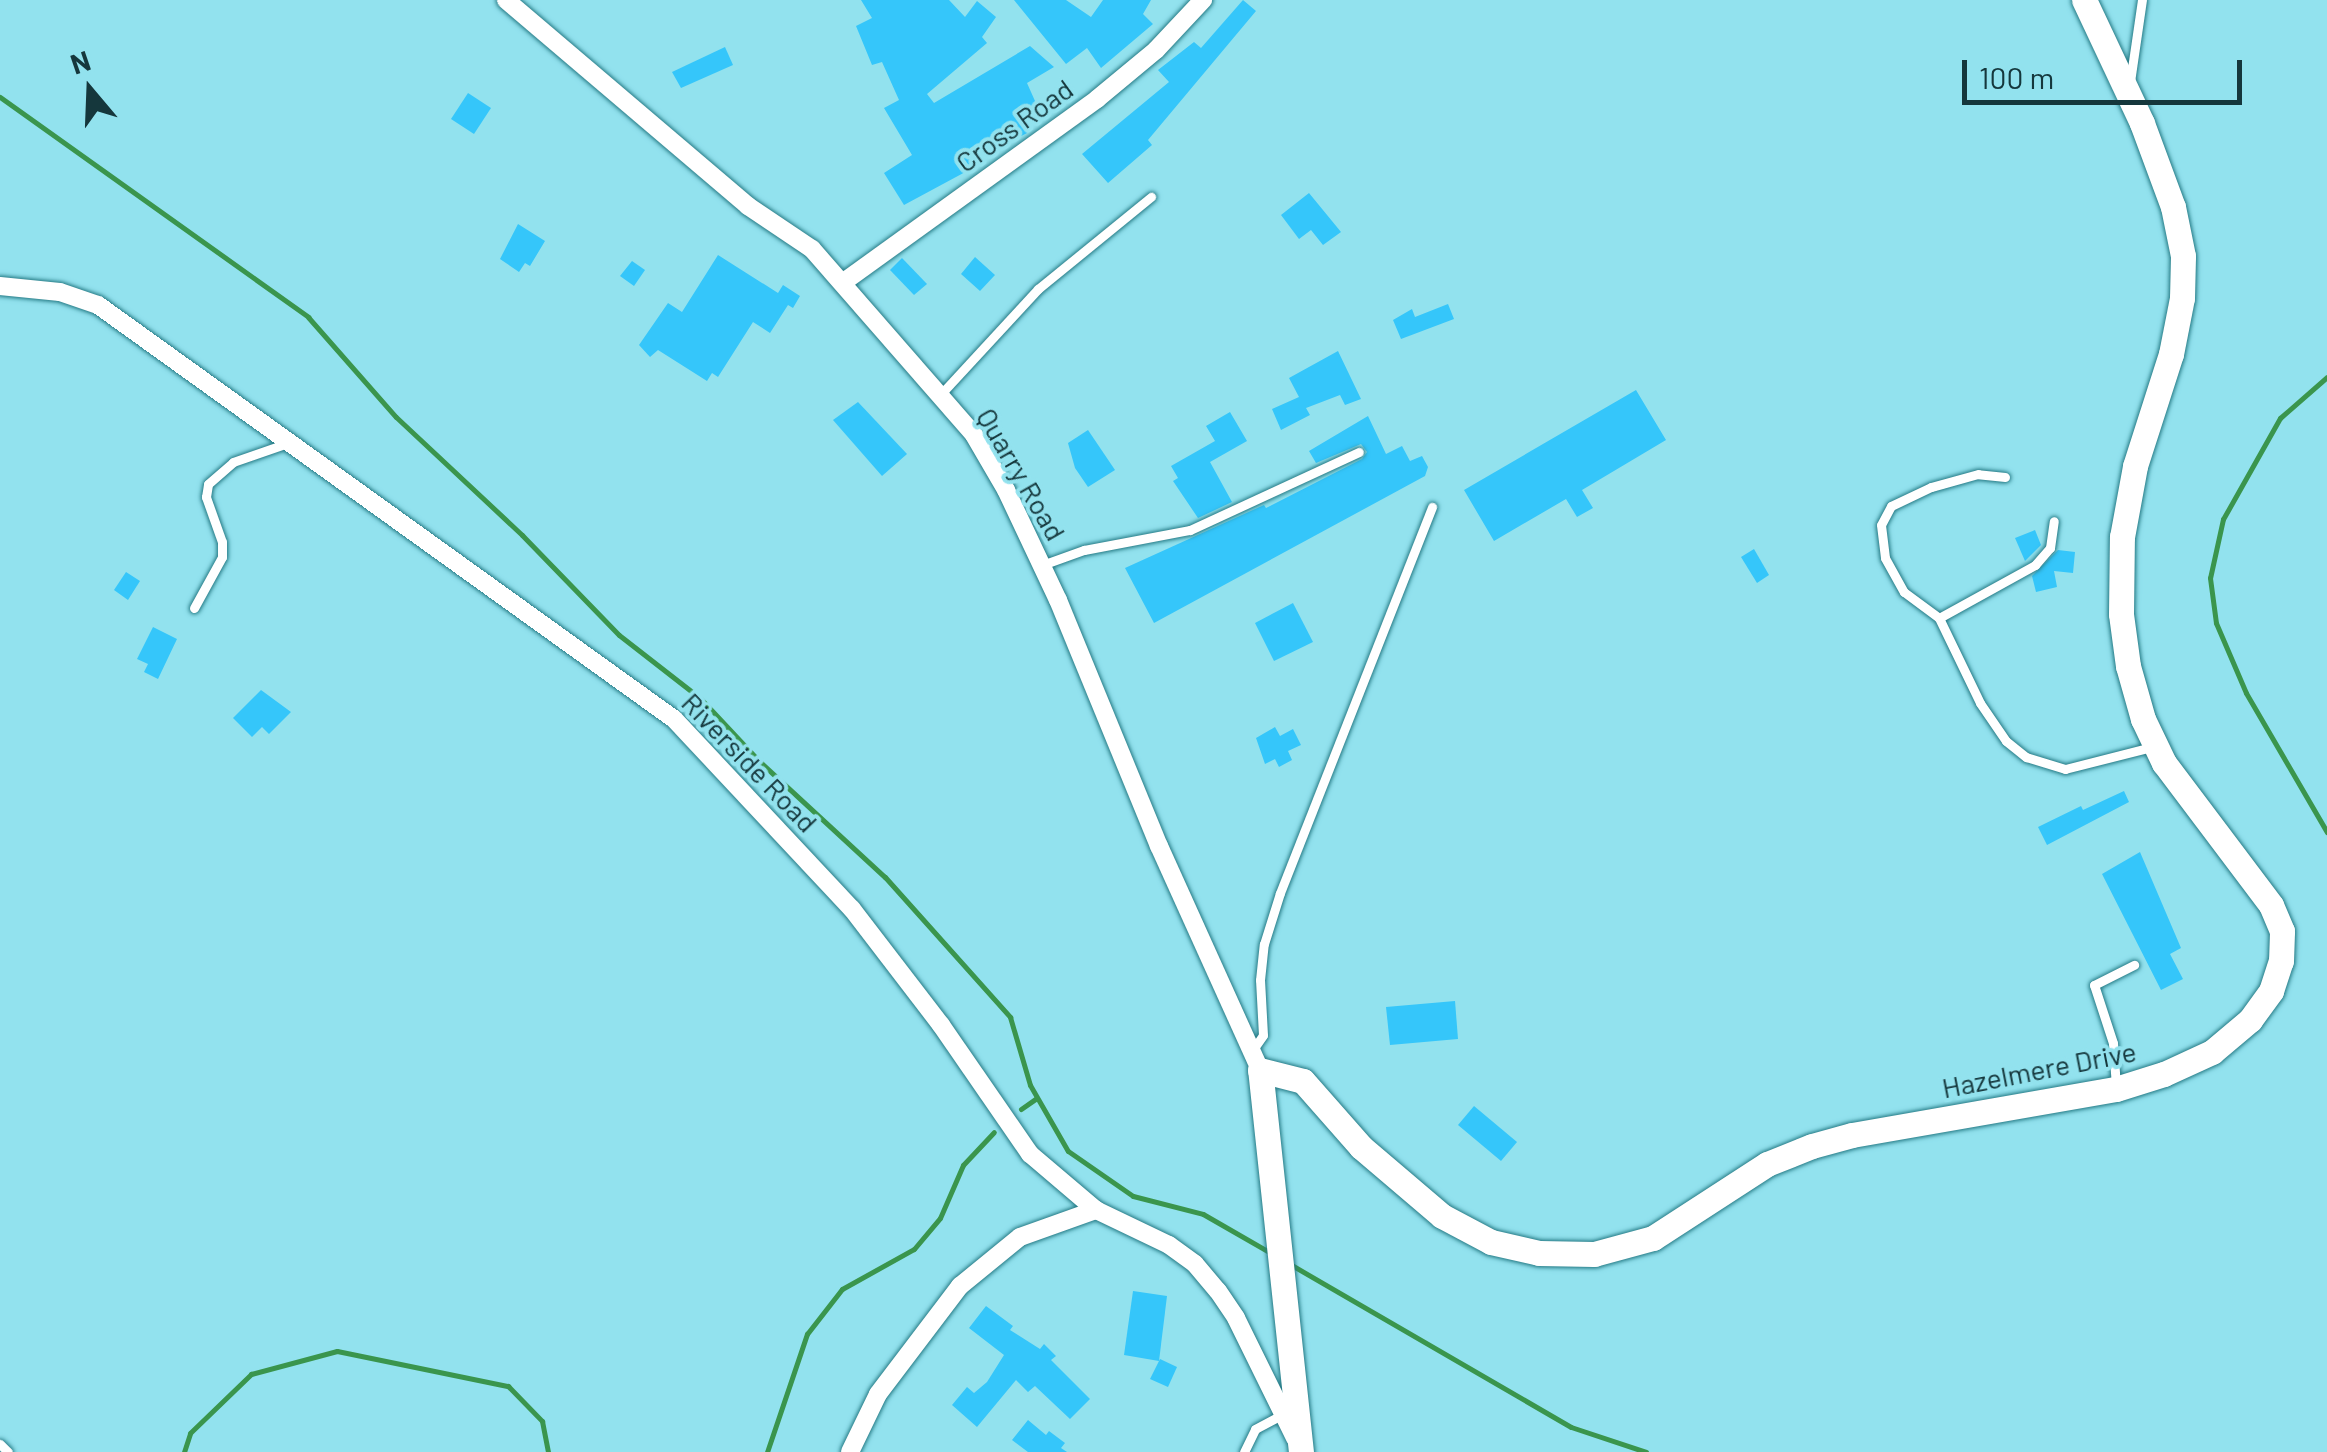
<!DOCTYPE html>
<html>
<head>
<meta charset="utf-8">
<style>
	body { margin:0 }
	#map { position:relative; width:2327px; height:1452px; overflow:hidden; background:#92e2ee; font-family:Barlow,sans-serif }
	div>[style] { position:absolute }
	[style*='--x'] { left:calc(var(--x)*1px); top:calc(var(--y)*1px); width:calc(var(--w)*1px); rotate:calc(var(--a)*1deg) }
	.stream>* { height:5px; margin:-2.5px; padding:0 2.5px; transform-origin:2.5px; border-radius:2.5px; background:#3a954d }
	.building>* { inset:0; background:#35c6fa }
	.roads { filter:drop-shadow(0 0 2px #257a85) drop-shadow(0 0 2px #257a85) }
	.lane>* { height:9px; margin:-4.5px; padding:0 4.5px; transform-origin:4.5px; border-radius:4.5px; background:#fff }
	.street>* { height:18px; margin:-9px; padding:0 9px; transform-origin:9px; border-radius:9px; background:#fff }
	.secondary>* { height:25px; margin:-12.5px; padding:0 12.5px; transform-origin:12.5px; border-radius:12.5px; background:#fff }
	span { translate:-50% -50%; white-space:nowrap; text-align:center; line-height:1.15; -webkit-text-stroke:8px #92e2ee; paint-order:stroke }
	.street-label { font-size:28px; color:#15373c }
	.north { position:absolute; left:40px; top:40px; width:100px; height:100px; -webkit-text-stroke:8px #92e2ee; paint-order:stroke; rotate:341deg; font-size:28px; font-weight:700; line-height:40px; text-align:center; color:#15373c }
	.north::after { content:''; display:block; margin:auto; width:35px; height:45px; background:#15373c; clip-path:polygon(50% 0,100% 100%,50% 72%,0 100%) }
	.scale { position:absolute; left:1962px; top:60px; width:280px; height:45px; box-sizing:border-box; border:5px solid #15373c; border-top:0; padding-left:12px; font-size:30px; line-height:35px; white-space:nowrap; color:#15373c; -webkit-text-stroke:8px #92e2ee; paint-order:stroke }
</style>
</head>
<body>
<div id="map">
	<div class="stream">
		<i style="--x:0;--y:97;--w:379;--a:35.5"></i>
		<i style="--x:308;--y:317;--w:133;--a:48.7"></i>
		<i style="--x:396;--y:417;--w:173;--a:43.1"></i>
		<i style="--x:522;--y:535;--w:139;--a:45.9"></i>
		<i style="--x:619;--y:635;--w:103;--a:37.9"></i>
		<i style="--x:700;--y:698;--w:85;--a:46.9"></i>
		<i style="--x:758;--y:760;--w:173;--a:42.7"></i>
		<i style="--x:885;--y:877;--w:188;--a:48.2"></i>
		<i style="--x:1010;--y:1017;--w:71;--a:73.6"></i>
		<i style="--x:1030;--y:1085;--w:76;--a:60.1"></i>
		<i style="--x:1068;--y:1151;--w:79;--a:34.7"></i>
		<i style="--x:1133;--y:1196;--w:72;--a:14.4"></i>
		<i style="--x:1203;--y:1214;--w:76;--a:29.9"></i>
		<i style="--x:2327;--y:377;--w:62;--a:138.9"></i>
		<i style="--x:2280;--y:418;--w:116;--a:119.4"></i>
		<i style="--x:2223;--y:519;--w:60;--a:102.4"></i>
		<i style="--x:2210;--y:578;--w:45;--a:82.4"></i>
		<i style="--x:2216;--y:623;--w:76;--a:66.8"></i>
		<i style="--x:2246;--y:693;--w:161;--a:59.8"></i>
		<i style="--x:1021;--y:1109;--w:19;--a:-35"></i>
		<i style="--x:1288;--y:1263;--w:327;--a:30.1"></i>
		<i style="--x:1571;--y:1427;--w:79;--a:18.4"></i>
		<i style="--x:184;--y:1452;--w:20;--a:-72"></i>
		<i style="--x:190;--y:1433;--w:85;--a:-44"></i>
		<i style="--x:251;--y:1374;--w:89;--a:-15"></i>
		<i style="--x:337;--y:1351;--w:175;--a:11.6"></i>
		<i style="--x:508;--y:1386;--w:49;--a:45.8"></i>
		<i style="--x:542;--y:1421;--w:32;--a:79"></i>
		<i style="--x:767;--y:1452;--w:125;--a:-71.3"></i>
		<i style="--x:807;--y:1334;--w:57;--a:-52.1"></i>
		<i style="--x:842;--y:1289;--w:82;--a:-29.1"></i>
		<i style="--x:914;--y:1249;--w:40;--a:-50"></i>
		<i style="--x:940;--y:1218;--w:58;--a:-66.5"></i>
		<i style="--x:963;--y:1165;--w:45;--a:-46.8"></i>
	</div>
	<div class="building">
		<i style="clip-path:polygon(861px 0,949px 0,965px 17px,977px 1px,996px 17px,982px 37px,987px 43px,927px 94px,934px 103px,1030px 46px,1054px 67px,1027px 83px,1043px 119px,1024px 127px,1027px 133px,1010px 142px,1005px 135px,974px 152px,980px 159px,969px 170px,904px 205px,884px 173px,912px 155px,884px 108px,899px 100px,882px 62px,872px 65px,856px 26px,872px 18px)"></i>
		<i style="clip-path:polygon(1014px 0,1066px 0,1091px 17px,1103px 0,1151px 0,1143px 14px,1153px 24px,1101px 68px,1087px 48px,1066px 64px)"></i>
		<i style="clip-path:polygon(1243px 0,1256px 11px,1148px 140px,1152px 145px,1108px 183px,1082px 154px,1169px 82px,1158px 70px,1194px 42px,1201px 48px)"></i>
		<i style="clip-path:polygon(725px 47px,733px 65px,681px 88px,672px 72px)"></i>
		<i style="clip-path:polygon(468px 93px,491px 108px,474px 134px,451px 119px)"></i>
		<i style="clip-path:polygon(1309px 193px,1341px 232px,1323px 245px,1311px 230px,1299px 239px,1281px 215px)"></i>
		<i style="clip-path:polygon(518px 224px,545px 241px,530px 266px,525px 263px,519px 272px,500px 259px)"></i>
		<i style="clip-path:polygon(718px 255px,778px 293px,783px 285px,800px 296px,793px 308px,788px 305px,770px 333px,753px 322px,718px 377px,712px 373px,707px 381px,658px 350px,650px 357px,639px 345px,668px 303px,682px 312px)"></i>
		<i style="clip-path:polygon(975px 257px,995px 275px,980px 291px,961px 274px)"></i>
		<i style="clip-path:polygon(902px 258px,927px 284px,914px 295px,890px 270px)"></i>
		<i style="clip-path:polygon(632px 261px,645px 270px,634px 286px,620px 276px)"></i>
		<i style="clip-path:polygon(1448px 304px,1454px 319px,1401px 339px,1393px 320px,1412px 309px,1415px 317px)"></i>
		<i style="clip-path:polygon(1338px 351px,1361px 399px,1345px 405px,1340px 395px,1306px 408px,1310px 415px,1281px 430px,1272px 409px,1299px 397px,1289px 378px)"></i>
		<i style="clip-path:polygon(1636px 390px,1666px 440px,1582px 490px,1593px 508px,1577px 517px,1566px 499px,1494px 541px,1464px 490px)"></i>
		<i style="clip-path:polygon(858px 402px,907px 454px,882px 476px,833px 420px)"></i>
		<i style="clip-path:polygon(1230px 412px,1247px 441px,1210px 462px,1232px 502px,1198px 518px,1173px 481px,1178px 478px,1171px 466px,1215px 441px,1206px 426px)"></i>
		<i style="clip-path:polygon(1368px 416px,1386px 454px,1402px 446px,1410px 461px,1422px 456px,1428px 467px,1425px 476px,1154px 623px,1125px 568px,1264px 505px,1266px 508px,1362px 459px,1367px 452px,1361px 444px,1316px 463px,1309px 451px)"></i>
		<i style="clip-path:polygon(1088px 430px,1115px 470px,1088px 487px,1075px 468px,1068px 443px)"></i>
		<i style="clip-path:polygon(2035px 530px,2041px 545px,2025px 561px,2015px 538px)"></i>
		<i style="clip-path:polygon(1754px 549px,1769px 575px,1757px 583px,1741px 557px)"></i>
		<i style="clip-path:polygon(2058px 550px,2075px 552px,2073px 573px,2054px 571px,2057px 587px,2036px 592px,2032px 576px)"></i>
		<i style="clip-path:polygon(126px 572px,140px 581px,128px 600px,114px 590px)"></i>
		<i style="clip-path:polygon(1293px 603px,1313px 642px,1274px 661px,1255px 623px)"></i>
		<i style="clip-path:polygon(153px 627px,177px 639px,158px 679px,144px 672px,148px 664px,137px 659px)"></i>
		<i style="clip-path:polygon(261px 690px,291px 712px,269px 734px,262px 727px,252px 737px,233px 718px)"></i>
		<i style="clip-path:polygon(1275px 727px,1280px 736px,1293px 729px,1301px 745px,1288px 751px,1292px 760px,1279px 767px,1275px 759px,1265px 764px,1256px 738px)"></i>
		<i style="clip-path:polygon(2124px 791px,2129px 802px,2047px 845px,2038px 827px,2081px 806px,2083px 810px)"></i>
		<i style="clip-path:polygon(2140px 852px,2181px 948px,2170px 954px,2183px 979px,2161px 990px,2102px 874px)"></i>
		<i style="clip-path:polygon(1455px 1001px,1458px 1039px,1390px 1045px,1386px 1007px)"></i>
		<i style="clip-path:polygon(1474px 1106px,1517px 1142px,1501px 1161px,1458px 1125px)"></i>
		<i style="clip-path:polygon(1133px 1291px,1167px 1296px,1159px 1361px,1124px 1355px)"></i>
		<i style="clip-path:polygon(986px 1306px,1013px 1326px,1010px 1330px,1040px 1349px,1044px 1344px,1056px 1356px,1051px 1360px,1090px 1399px,1070px 1419px,1035px 1386px,1028px 1392px,1016px 1380px,977px 1427px,952px 1405px,967px 1387px,974px 1393px,987px 1382px,1004px 1355px,969px 1328px)"></i>
		<i style="clip-path:polygon(1160px 1359px,1177px 1367px,1168px 1387px,1150px 1379px)"></i>
		<i style="clip-path:polygon(1028px 1420px,1046px 1435px,1049px 1431px,1065px 1443px,1061px 1448px,1067px 1452px,1028px 1452px,1012px 1440px)"></i>
	</div>
	<div class="roads">
		<div class="lane">
			<i style="--x:2130;--y:82;--w:83;--a:-81.7"></i>
			<i style="--x:941;--y:394;--w:143;--a:-47.3"></i>
			<i style="--x:1038;--y:289;--w:146;--a:-39.2"></i>
			<i style="--x:2005;--y:477;--w:27;--a:-174"></i>
			<i style="--x:1978;--y:474;--w:49;--a:164.5"></i>
			<i style="--x:1931;--y:487;--w:44;--a:154.6"></i>
			<i style="--x:1891;--y:506;--w:21;--a:118"></i>
			<i style="--x:1881;--y:525;--w:33;--a:83"></i>
			<i style="--x:1885;--y:558;--w:39;--a:61"></i>
			<i style="--x:1904;--y:592;--w:44;--a:36.6"></i>
			<i style="--x:1939;--y:618;--w:94;--a:64.2"></i>
			<i style="--x:1980;--y:703;--w:46;--a:55.6"></i>
			<i style="--x:2006;--y:741;--w:26;--a:39"></i>
			<i style="--x:2026;--y:757;--w:41;--a:17.1"></i>
			<i style="--x:2065;--y:769;--w:93;--a:-14.3"></i>
			<i style="--x:1042;--y:565;--w:45;--a:-19.7"></i>
			<i style="--x:1084;--y:550;--w:108;--a:-10.7"></i>
			<i style="--x:1190;--y:530;--w:186;--a:-24.8"></i>
			<i style="--x:194;--y:608;--w:58;--a:-61.2"></i>
			<i style="--x:222;--y:557;--w:15;--a:-90"></i>
			<i style="--x:222;--y:542;--w:48;--a:-109.6"></i>
			<i style="--x:206;--y:497;--w:13;--a:-81"></i>
			<i style="--x:208;--y:484;--w:33;--a:-41"></i>
			<i style="--x:233;--y:462;--w:58;--a:-19.1"></i>
			<i style="--x:1939;--y:618;--w:110;--a:-28.9"></i>
			<i style="--x:2035;--y:565;--w:23;--a:-49"></i>
			<i style="--x:2050;--y:548;--w:27;--a:-82"></i>
			<i style="--x:1252;--y:1051;--w:19;--a:-55"></i>
			<i style="--x:1263;--y:1035;--w:55;--a:-93.1"></i>
			<i style="--x:1260;--y:980;--w:36;--a:-84"></i>
			<i style="--x:1264;--y:944;--w:53;--a:-72.6"></i>
			<i style="--x:1280;--y:893;--w:415;--a:-68.5"></i>
			<i style="--x:2116;--y:1087;--w:44;--a:-93.9"></i>
			<i style="--x:2113;--y:1043;--w:61;--a:-108.1"></i>
			<i style="--x:2094;--y:985;--w:45;--a:-26.6"></i>
			<i style="--x:0;--y:1444;--w:11;--a:45"></i>
			<i style="--x:1244;--y:1452;--w:25;--a:-64"></i>
			<i style="--x:1255;--y:1429;--w:32;--a:-28"></i>
		</div>
		<div class="street">
			<i style="--x:506;--y:0;--w:318;--a:40.4"></i>
			<i style="--x:748;--y:206;--w:77;--a:33.9"></i>
			<i style="--x:812;--y:249;--w:247;--a:48.9"></i>
			<i style="--x:974;--y:435;--w:64;--a:59.8"></i>
			<i style="--x:1006;--y:490;--w:122;--a:64.7"></i>
			<i style="--x:1058;--y:600;--w:266;--a:67.7"></i>
			<i style="--x:1159;--y:846;--w:246;--a:65.7"></i>
			<i style="--x:845;--y:281;--w:311;--a:-35.8"></i>
			<i style="--x:1097;--y:99;--w:77;--a:-39.7"></i>
			<i style="--x:1156;--y:50;--w:69;--a:-46.8"></i>
			<i style="--x:0;--y:286;--w:60;--a:5.7"></i>
			<i style="--x:60;--y:292;--w:40;--a:18.9"></i>
			<i style="--x:98;--y:305;--w:709;--a:35.71"></i>
			<i style="--x:674;--y:719;--w:260;--a:46.9"></i>
			<i style="--x:852;--y:909;--w:146;--a:52.5"></i>
			<i style="--x:941;--y:1025;--w:157;--a:55.4"></i>
			<i style="--x:1030;--y:1154;--w:87;--a:40.3"></i>
			<i style="--x:1096;--y:1210;--w:81;--a:25.6"></i>
			<i style="--x:1169;--y:1245;--w:32;--a:36"></i>
			<i style="--x:1195;--y:1264;--w:35;--a:50"></i>
			<i style="--x:1218;--y:1291;--w:32;--a:56"></i>
			<i style="--x:1236;--y:1318;--w:134;--a:63.8"></i>
			<i style="--x:850;--y:1452;--w:64;--a:-64.2"></i>
			<i style="--x:878;--y:1394;--w:136;--a:-52.8"></i>
			<i style="--x:960;--y:1286;--w:77;--a:-39.2"></i>
			<i style="--x:1020;--y:1237;--w:81;--a:-19.6"></i>
		</div>
		<div class="secondary">
			<i style="--x:1301;--y:1452;--w:384;--a:-96.1"></i>
			<i style="--x:1260;--y:1070;--w:44;--a:14.3"></i>
			<i style="--x:1303;--y:1081;--w:88;--a:48.7"></i>
			<i style="--x:1361;--y:1147;--w:106;--a:40.4"></i>
			<i style="--x:1442;--y:1216;--w:55;--a:28"></i>
			<i style="--x:1491;--y:1242;--w:49;--a:12.9"></i>
			<i style="--x:1539;--y:1253;--w:55;--a:1"></i>
			<i style="--x:1594;--y:1254;--w:61;--a:-15.2"></i>
			<i style="--x:1653;--y:1238;--w:136;--a:-33"></i>
			<i style="--x:1767;--y:1164;--w:48;--a:-21.8"></i>
			<i style="--x:1812;--y:1146;--w:41;--a:-15.4"></i>
			<i style="--x:1852;--y:1135;--w:268;--a:-9.9"></i>
			<i style="--x:2116;--y:1089;--w:50;--a:-17.4"></i>
			<i style="--x:2164;--y:1074;--w:53;--a:-24.6"></i>
			<i style="--x:2212;--y:1052;--w:50;--a:-40.1"></i>
			<i style="--x:2250;--y:1020;--w:36;--a:-54"></i>
			<i style="--x:2271;--y:991;--w:32;--a:-72"></i>
			<i style="--x:2281;--y:961;--w:30;--a:-88"></i>
			<i style="--x:2282;--y:931;--w:28;--a:-113"></i>
			<i style="--x:2271;--y:905;--w:178;--a:-127"></i>
			<i style="--x:2164;--y:763;--w:49;--a:-115.5"></i>
			<i style="--x:2143;--y:719;--w:55;--a:-105.8"></i>
			<i style="--x:2128;--y:666;--w:52;--a:-97.7"></i>
			<i style="--x:2121;--y:614;--w:77;--a:-89.3"></i>
			<i style="--x:2122;--y:537;--w:72;--a:-79.6"></i>
			<i style="--x:2135;--y:466;--w:118;--a:-72.2"></i>
			<i style="--x:2171;--y:354;--w:57;--a:-78.9"></i>
			<i style="--x:2182;--y:298;--w:42;--a:-88.6"></i>
			<i style="--x:2183;--y:256;--w:50;--a:-101.5"></i>
			<i style="--x:2173;--y:207;--w:90;--a:-110.3"></i>
			<i style="--x:2142;--y:123;--w:136;--a:-115.2"></i>
		</div>
	</div>
	<div class="street-label">
		<span style="left:1014px;top:125px;rotate:-36deg">Cross Road</span>
		<span style="left:1022px;top:474px;rotate:60deg">Quarry Road</span>
		<span style="left:750px;top:762px;rotate:46deg">Riverside Road</span>
		<span style="left:2039px;top:1069px;rotate:-11deg">Hazelmere Drive</span>
	</div>
	<div class="north">N</div>
	<div class="scale">100 m</div>
</div>
</body>
</html>
